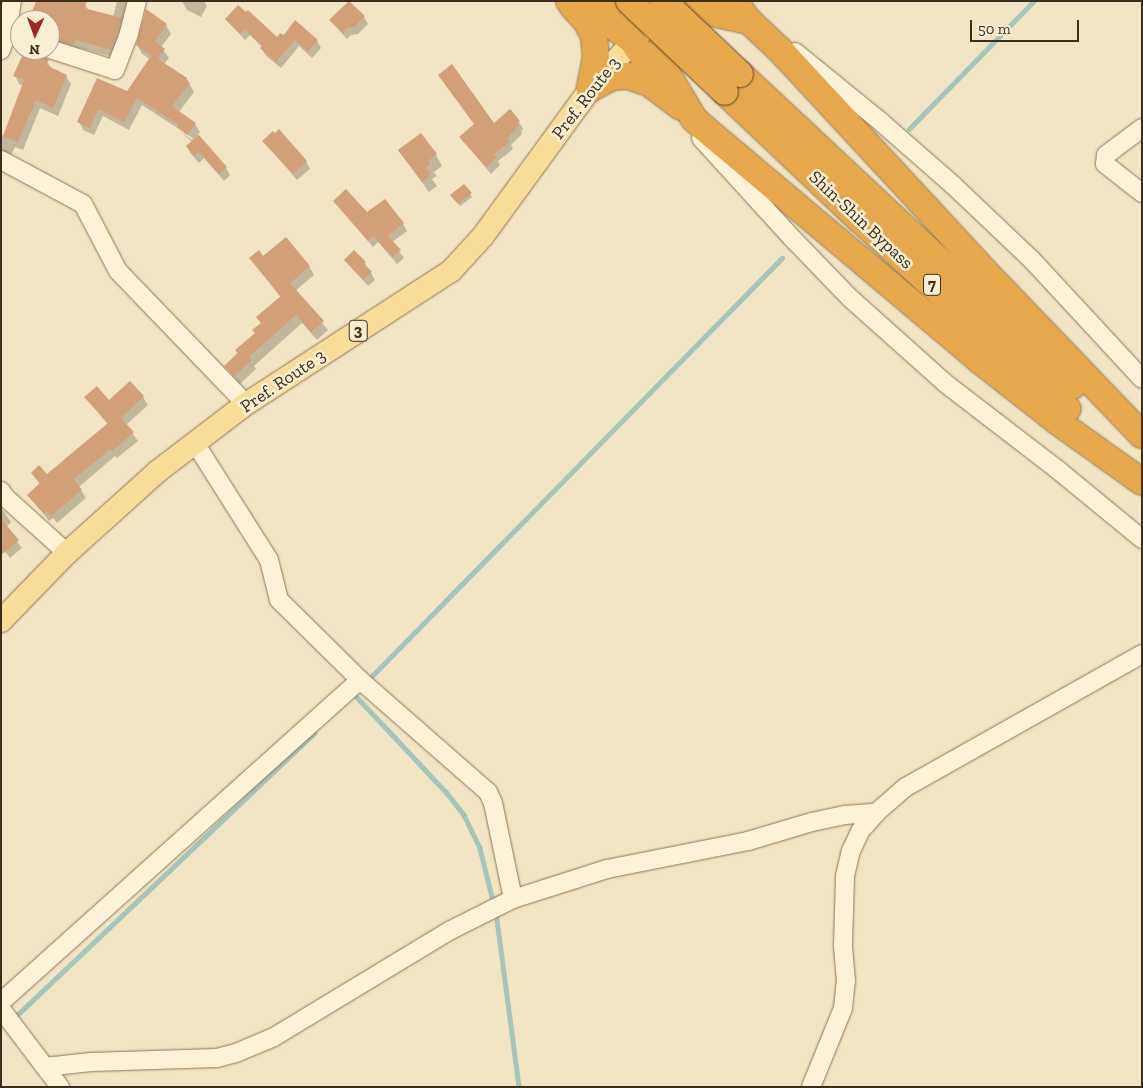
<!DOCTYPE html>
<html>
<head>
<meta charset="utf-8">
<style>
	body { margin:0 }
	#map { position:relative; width:1143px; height:1088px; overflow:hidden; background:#f2e5c3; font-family:"Zilla Slab",serif }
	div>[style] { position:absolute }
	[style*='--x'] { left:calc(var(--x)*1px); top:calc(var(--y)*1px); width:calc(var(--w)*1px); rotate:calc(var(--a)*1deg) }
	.shadow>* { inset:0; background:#0003 }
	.stream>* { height:4.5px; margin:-2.25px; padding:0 2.25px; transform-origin:2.25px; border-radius:2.25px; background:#a5c4bc }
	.building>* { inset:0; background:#d39f76 }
	.roads { filter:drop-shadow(0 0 1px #8e7658) drop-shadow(0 0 1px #8e7658) }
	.minor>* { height:18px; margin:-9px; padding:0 9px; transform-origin:9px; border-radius:9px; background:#fbf2d7 }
	.major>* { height:22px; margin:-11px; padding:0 11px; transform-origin:11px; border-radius:11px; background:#f8dd98 }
	.highway>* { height:26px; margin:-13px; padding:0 13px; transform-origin:13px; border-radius:13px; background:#e7a84d }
	.bridges { filter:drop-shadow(0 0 1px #5b442c) drop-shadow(0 0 1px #5b442c) }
	.highway-bridge>* { height:26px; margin:-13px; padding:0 13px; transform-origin:13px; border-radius:13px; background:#e7a84d }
	span { translate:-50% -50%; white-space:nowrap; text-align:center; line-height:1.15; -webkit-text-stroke:5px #f8efd3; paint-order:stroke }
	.shield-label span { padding:1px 4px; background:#f8efd3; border:1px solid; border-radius:4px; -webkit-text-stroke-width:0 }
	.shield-label { font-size:16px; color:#3c2d1d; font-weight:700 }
	.street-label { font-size:18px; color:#3c2d1d }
	.frame { position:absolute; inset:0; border:2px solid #3c2d1d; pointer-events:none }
	.north { position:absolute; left:10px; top:10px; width:50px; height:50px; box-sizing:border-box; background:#f8efd3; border:1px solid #ada18a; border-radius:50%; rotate:182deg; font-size:14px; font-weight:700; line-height:20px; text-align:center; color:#3c2d1d }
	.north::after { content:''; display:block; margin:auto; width:18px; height:22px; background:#a22623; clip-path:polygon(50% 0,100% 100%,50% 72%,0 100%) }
	.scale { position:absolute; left:970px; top:20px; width:109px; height:22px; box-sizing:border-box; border:2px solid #3c2d1d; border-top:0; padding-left:6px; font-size:15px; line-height:18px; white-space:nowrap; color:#3c2d1d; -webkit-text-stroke:4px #f8efd3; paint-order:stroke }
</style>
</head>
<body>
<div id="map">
	<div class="shadow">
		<i style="clip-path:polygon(117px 1px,133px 1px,116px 58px,80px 48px,78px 53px,50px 49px,50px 20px,22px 20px,22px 15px,31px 19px,85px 4px,89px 11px,113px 17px)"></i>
		<i style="clip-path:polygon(182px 1px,204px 1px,207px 6px,201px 17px,187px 10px)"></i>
		<i style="clip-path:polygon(147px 11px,166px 25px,171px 34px,161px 47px,169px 58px,164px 64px,186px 78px,194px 92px,179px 112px,195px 124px,200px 132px,198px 135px,226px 168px,230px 175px,224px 181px,204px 158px,199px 163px,191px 154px,187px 147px,192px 142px,181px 132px,192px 140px,193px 138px,142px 105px,129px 130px,103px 116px,94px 135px,83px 130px,79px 122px,98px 79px,127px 92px,151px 60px,142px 54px,137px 45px)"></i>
		<i style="clip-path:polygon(364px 17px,368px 24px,358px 34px,351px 35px,347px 39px,330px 20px)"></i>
		<i style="clip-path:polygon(226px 19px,277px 39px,284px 37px,295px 22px,317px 41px,321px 48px,312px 58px,299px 46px,281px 68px,265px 55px,262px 47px,250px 35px,245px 40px)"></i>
		<i style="clip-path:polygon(20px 31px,20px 50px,49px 50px,44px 54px,45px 59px,53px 70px,66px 76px,71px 84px,58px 116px,40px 108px,23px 150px,15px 147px,10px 157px,1px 154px,1px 135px,4px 136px,23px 86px,19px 84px,15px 76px,23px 58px,14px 48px)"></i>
		<i style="clip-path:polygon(519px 122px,523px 129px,521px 131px,522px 134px,511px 145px,513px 149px,498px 161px,500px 165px,491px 174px,461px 138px,494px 125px)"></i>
		<i style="clip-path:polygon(264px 141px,306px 161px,310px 169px,297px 180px)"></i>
		<i style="clip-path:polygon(399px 151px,436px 155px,442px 166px,434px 172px,437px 176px,432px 179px,437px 186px,429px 192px)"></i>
		<i style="clip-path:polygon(470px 194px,472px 197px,460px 206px,454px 198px)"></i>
		<i style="clip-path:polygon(334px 201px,367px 214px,403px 224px,407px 231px,392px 242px,404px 258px,397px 264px,378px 242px,373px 247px)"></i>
		<i style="clip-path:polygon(354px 252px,365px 263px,375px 280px,368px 286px,345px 260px)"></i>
		<i style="clip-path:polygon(263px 257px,309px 266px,314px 275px,295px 291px,328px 330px,317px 340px,302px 323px,254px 366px,256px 369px,240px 384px,225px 366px,256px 333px,281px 298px,251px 259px)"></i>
		<i style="clip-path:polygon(86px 397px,109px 402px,143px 397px,148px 405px,126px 425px,138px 441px,117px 458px,115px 456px,79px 487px,86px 498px,57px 523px,53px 518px,49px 521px,29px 495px,40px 485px,32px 473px,47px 476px,108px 425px)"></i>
		<i style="clip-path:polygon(1px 508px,11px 522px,6px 527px,22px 548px,10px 558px,1px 547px)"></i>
	</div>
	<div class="stream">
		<i style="--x:909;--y:129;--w:179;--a:-45.7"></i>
		<i style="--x:366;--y:682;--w:594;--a:-45.55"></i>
		<i style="--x:354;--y:694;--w:136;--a:46.8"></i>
		<i style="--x:447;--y:793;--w:28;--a:52"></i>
		<i style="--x:464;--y:815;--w:37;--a:64"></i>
		<i style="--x:480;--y:848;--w:59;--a:76.2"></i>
		<i style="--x:496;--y:912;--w:177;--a:82.5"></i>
		<i style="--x:14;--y:1018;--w:414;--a:-43.5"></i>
	</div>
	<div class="building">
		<i style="clip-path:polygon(36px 1px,87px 1px,84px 8px,122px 18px,111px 50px,76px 40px,73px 45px,50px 39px,50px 20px,29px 20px)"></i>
		<i style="clip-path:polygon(349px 1px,365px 16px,354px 27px,347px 28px,343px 33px,329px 20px)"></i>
		<i style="clip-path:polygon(238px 5px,246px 12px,248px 10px,277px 37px,280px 33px,284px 35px,295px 20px,318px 40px,308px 52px,295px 40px,276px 62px,260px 48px,262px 46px,245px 29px,240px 34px,225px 19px)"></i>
		<i style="clip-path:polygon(146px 9px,167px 24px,155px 41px,165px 49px,158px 59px,187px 78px,186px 79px,190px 83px,172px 106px,196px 123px,187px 135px,177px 127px,179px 125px,137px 98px,124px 122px,98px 109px,90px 128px,77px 122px,97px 78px,127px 91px,151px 56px,136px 45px)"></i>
		<i style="clip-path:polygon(25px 50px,32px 50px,41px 55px,49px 60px,46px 65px,67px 75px,53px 108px,36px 100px,18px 142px,3px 136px,24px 80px,13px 76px)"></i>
		<i style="clip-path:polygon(452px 64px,494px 123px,510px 109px,520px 121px,517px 124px,519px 126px,507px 138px,510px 142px,494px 154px,497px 157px,486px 167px,459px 137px,474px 124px,438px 75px)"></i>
		<i style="clip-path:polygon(279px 129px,307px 161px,293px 174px,262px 141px,273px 131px,275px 133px)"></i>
		<i style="clip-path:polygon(421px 133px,437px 154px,428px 161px,431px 164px,426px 168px,431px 174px,422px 182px,398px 150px)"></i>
		<i style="clip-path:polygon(199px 135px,227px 167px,219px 174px,199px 152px,194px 156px,186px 146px)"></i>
		<i style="clip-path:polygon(464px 184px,472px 193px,458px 204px,450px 195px)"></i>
		<i style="clip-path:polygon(346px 189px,367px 212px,385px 199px,404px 223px,388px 236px,401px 250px,393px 257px,373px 236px,368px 241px,333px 201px)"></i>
		<i style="clip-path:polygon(286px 237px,310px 266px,290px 283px,324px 321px,311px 332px,296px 315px,249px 357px,252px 360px,234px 376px,224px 366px,238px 353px,235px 350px,255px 333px,252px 330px,261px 323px,256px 317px,281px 296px,249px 258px,259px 250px,263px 256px)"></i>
		<i style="clip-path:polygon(354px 250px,366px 262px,364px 264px,372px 272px,363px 280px,344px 260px)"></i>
		<i style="clip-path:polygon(130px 381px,144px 396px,121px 418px,134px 432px,112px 451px,110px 449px,74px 479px,82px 490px,51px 516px,47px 511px,44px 514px,27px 495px,40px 483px,31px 473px,39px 465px,47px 474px,108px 423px,84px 397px,97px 386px,109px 400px)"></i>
		<i style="clip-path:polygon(1px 519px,19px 540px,1px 555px)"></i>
	</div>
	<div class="roads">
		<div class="minor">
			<i style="--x:50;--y:49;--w:68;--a:17.9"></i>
			<i style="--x:115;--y:70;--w:40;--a:-69"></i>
			<i style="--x:129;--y:33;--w:33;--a:-76"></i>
			<i style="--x:1;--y:50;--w:23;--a:-72"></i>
			<i style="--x:8;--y:28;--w:27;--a:-82"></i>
			<i style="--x:795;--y:52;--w:111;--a:39.1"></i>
			<i style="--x:881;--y:122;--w:97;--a:41.2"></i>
			<i style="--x:954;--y:186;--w:106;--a:43.5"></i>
			<i style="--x:1031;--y:259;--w:163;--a:47.2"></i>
			<i style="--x:1142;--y:128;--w:45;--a:143.1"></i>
			<i style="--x:1106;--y:155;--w:9;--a:96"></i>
			<i style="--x:1105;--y:164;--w:47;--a:38.1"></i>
			<i style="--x:701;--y:138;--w:137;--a:47.7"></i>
			<i style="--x:793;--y:239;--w:82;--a:46"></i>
			<i style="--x:850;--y:298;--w:127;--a:41.8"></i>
			<i style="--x:945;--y:383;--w:143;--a:37.6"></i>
			<i style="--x:1058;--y:470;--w:109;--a:39.4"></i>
			<i style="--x:1;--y:160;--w:93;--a:28.2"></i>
			<i style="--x:83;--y:204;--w:76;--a:62.4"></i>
			<i style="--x:118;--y:271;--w:185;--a:46.1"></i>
			<i style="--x:195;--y:443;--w:138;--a:57.7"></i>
			<i style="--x:269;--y:560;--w:41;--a:76"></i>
			<i style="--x:279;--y:600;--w:114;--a:44.6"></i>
			<i style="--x:360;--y:680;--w:170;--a:41.2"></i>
			<i style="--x:488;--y:792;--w:12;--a:66"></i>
			<i style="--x:493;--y:803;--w:98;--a:78.2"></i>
			<i style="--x:1;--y:491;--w:9;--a:54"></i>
			<i style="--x:6;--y:498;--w:82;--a:42"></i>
			<i style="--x:1;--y:1002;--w:482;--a:-41.9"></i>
			<i style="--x:1;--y:1009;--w:98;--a:52.9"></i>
			<i style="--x:45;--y:1067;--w:46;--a:-6.2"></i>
			<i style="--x:91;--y:1062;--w:126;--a:-1.8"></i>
			<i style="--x:217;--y:1058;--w:20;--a:-15"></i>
			<i style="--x:236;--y:1053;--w:41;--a:-22.8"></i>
			<i style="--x:274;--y:1037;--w:205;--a:-31.2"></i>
			<i style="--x:449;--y:931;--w:72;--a:-26.6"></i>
			<i style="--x:513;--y:899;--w:99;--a:-17.7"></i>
			<i style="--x:607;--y:869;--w:144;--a:-11.2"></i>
			<i style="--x:748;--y:841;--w:67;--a:-16.5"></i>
			<i style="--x:812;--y:822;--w:33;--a:-12"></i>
			<i style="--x:844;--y:815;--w:32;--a:-4"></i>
			<i style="--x:811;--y:1087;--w:85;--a:-67.9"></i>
			<i style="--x:843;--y:1008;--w:27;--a:-84"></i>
			<i style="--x:846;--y:981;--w:36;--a:-95"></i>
			<i style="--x:843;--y:945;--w:69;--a:-88.3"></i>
			<i style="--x:845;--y:876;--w:26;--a:-77"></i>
			<i style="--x:851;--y:851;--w:23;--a:-65"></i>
			<i style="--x:861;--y:830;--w:24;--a:-48"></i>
			<i style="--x:877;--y:812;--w:38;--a:-41"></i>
			<i style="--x:906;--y:787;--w:271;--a:-29.4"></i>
		</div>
		<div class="major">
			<i style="--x:1;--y:621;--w:95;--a:-45.9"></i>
			<i style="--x:67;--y:553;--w:122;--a:-42"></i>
			<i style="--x:158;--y:471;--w:111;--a:-37.3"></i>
			<i style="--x:246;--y:404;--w:244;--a:-33"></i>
			<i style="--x:451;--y:271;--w:47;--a:-47.6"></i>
			<i style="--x:483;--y:236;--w:182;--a:-53.9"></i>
			<i style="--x:590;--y:89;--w:82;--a:-48"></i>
		</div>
		<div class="highway">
			<i style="--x:569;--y:1;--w:31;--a:27"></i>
			<i style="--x:597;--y:15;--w:111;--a:-1.5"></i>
			<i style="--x:708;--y:12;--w:42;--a:12.4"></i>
			<i style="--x:734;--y:1;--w:25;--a:53"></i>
			<i style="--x:749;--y:21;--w:42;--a:43.1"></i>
			<i style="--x:780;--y:50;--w:319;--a:47.2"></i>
			<i style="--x:997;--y:284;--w:209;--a:46.2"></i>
			<i style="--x:573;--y:7;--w:21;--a:47"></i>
			<i style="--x:587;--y:22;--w:16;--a:63"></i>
			<i style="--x:594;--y:36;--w:21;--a:85"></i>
			<i style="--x:596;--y:57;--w:33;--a:101"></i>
			<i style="--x:597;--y:15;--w:43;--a:35.5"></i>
			<i style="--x:632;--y:40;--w:59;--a:56"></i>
			<i style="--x:660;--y:15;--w:57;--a:84"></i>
			<i style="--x:666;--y:72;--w:55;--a:59.2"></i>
			<i style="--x:694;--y:119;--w:13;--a:42"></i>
			<i style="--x:704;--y:128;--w:358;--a:40.1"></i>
			<i style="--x:978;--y:359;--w:102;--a:38.2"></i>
			<i style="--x:1058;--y:422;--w:103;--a:35.5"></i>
			<i style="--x:740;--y:74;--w:456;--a:43.1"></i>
			<i style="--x:590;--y:89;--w:25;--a:-29"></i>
			<i style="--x:612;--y:77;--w:16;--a:-4"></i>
			<i style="--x:628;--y:76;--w:22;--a:18"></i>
			<i style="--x:649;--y:83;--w:39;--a:37"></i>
			<i style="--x:725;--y:92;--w:185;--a:43.5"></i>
			<i style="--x:859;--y:219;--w:282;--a:42.3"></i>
		</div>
	</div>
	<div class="bridges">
		<div class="highway-bridge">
			<i style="--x:629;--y:1;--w:132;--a:43.5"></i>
			<i style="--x:663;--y:1;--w:106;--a:43.5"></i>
		</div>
	</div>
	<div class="shield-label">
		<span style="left:932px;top:285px">7</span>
		<span style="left:358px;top:331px">3</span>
	</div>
	<div class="street-label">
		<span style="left:586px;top:98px;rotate:-52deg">Pref. Route 3</span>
		<span style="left:861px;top:220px;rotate:43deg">Shin-Shin Bypass</span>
		<span style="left:283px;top:381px;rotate:-34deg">Pref. Route 3</span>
	</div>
	<div class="frame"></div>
	<div class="north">N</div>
	<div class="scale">50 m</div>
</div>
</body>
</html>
